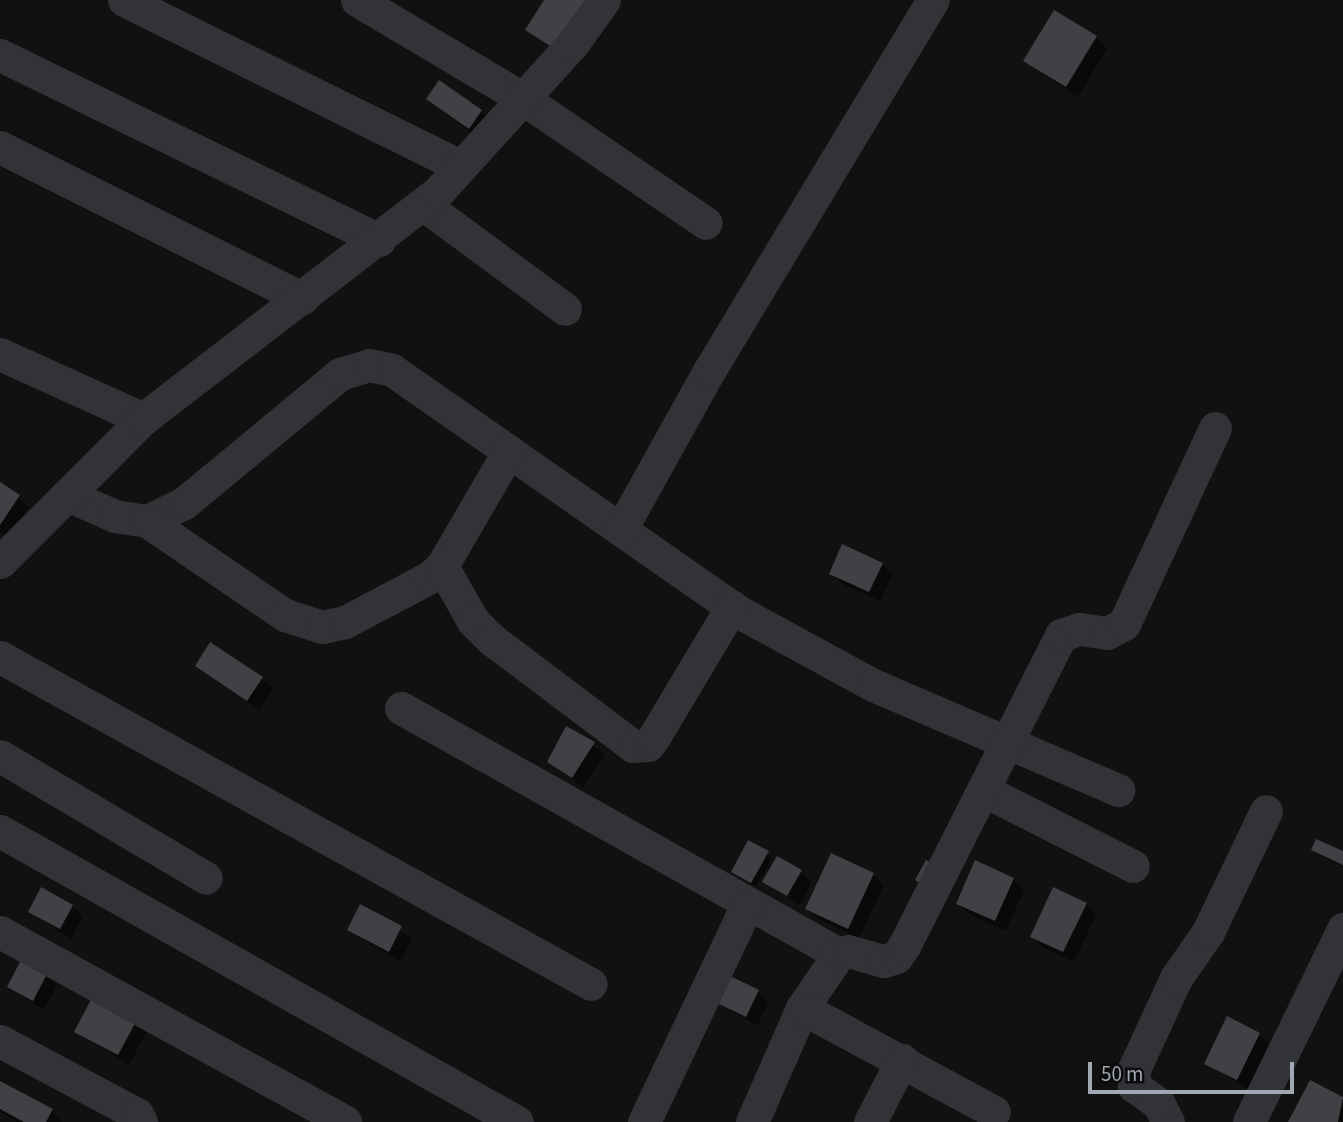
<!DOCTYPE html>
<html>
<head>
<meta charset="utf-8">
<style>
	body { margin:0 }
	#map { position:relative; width:1343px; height:1122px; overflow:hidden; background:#111112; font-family:"Source Sans 3",sans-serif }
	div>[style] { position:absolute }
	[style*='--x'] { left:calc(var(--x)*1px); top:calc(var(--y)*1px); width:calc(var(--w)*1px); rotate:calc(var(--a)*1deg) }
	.shadow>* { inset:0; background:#0007 }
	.building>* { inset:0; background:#404145 }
	.street>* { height:33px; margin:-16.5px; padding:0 16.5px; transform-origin:16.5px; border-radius:16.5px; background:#323337 }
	span { translate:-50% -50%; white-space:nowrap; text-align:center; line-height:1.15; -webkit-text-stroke:5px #0c0c0d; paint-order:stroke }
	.scale { position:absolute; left:1088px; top:1062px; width:206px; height:32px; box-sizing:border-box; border:4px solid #a2a8b3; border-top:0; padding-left:9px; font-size:21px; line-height:24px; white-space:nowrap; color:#a2a8b3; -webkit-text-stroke:5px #0c0c0d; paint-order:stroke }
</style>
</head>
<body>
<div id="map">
	<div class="shadow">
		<i style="clip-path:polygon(546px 0,566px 59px,527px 29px)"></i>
		<i style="clip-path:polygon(1096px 37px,1107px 48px,1078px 97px,1025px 61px)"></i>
		<i style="clip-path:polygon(428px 99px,481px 112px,492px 122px,480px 139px)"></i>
		<i style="clip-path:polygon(0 484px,29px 507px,9px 539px,0 533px)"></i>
		<i style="clip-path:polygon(882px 564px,892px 575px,880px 601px,842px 584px,831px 573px)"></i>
		<i style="clip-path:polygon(197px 666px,262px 678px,273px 689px,259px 710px)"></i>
		<i style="clip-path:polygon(567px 728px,605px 754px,583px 787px,549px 762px)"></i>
		<i style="clip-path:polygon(1313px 850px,1343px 853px,1343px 866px,1318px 854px)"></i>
		<i style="clip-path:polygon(767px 853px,772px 858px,756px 887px,733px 872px)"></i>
		<i style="clip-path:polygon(801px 872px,812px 882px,799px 905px,765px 881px)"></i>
		<i style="clip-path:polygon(873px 874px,884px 885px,859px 938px,818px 919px,807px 908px)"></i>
		<i style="clip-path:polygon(1013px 879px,1024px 890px,1006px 931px,969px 914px,958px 904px)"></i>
		<i style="clip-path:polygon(1086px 904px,1096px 915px,1074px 962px,1043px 947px,1032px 936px)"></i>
		<i style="clip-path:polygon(72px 906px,83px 917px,71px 939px,30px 911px)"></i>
		<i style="clip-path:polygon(361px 906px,412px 939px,400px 962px,349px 930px)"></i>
		<i style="clip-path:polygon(47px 974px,57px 985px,44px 1010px,9px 987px)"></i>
		<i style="clip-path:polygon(757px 991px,768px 1002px,757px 1026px,717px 1002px)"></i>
		<i style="clip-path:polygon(94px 997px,147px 1030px,129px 1065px,76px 1031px)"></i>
		<i style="clip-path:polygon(1259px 1034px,1270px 1045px,1248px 1089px,1207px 1063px)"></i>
		<i style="clip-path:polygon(1311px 1082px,1343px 1099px,1343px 1122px,1290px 1122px)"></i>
		<i style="clip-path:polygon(0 1083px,52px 1111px,62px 1122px,17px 1122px,0 1112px)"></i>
	</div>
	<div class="building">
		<i style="clip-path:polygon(544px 0,586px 0,555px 49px,525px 30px)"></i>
		<i style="clip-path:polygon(1054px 10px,1097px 36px,1066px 87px,1023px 61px)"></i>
		<i style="clip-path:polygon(439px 80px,482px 110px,469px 129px,426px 99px)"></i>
		<i style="clip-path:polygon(0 482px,20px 495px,0 525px)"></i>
		<i style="clip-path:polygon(842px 544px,883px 563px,869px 592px,829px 574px)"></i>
		<i style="clip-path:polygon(210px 642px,263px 677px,247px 701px,195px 666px)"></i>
		<i style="clip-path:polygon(566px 726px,595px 742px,572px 778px,547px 762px)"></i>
		<i style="clip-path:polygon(1316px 839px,1343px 851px,1343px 865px,1311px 850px)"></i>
		<i style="clip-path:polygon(748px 840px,769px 851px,751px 883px,731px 872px)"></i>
		<i style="clip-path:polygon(831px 853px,874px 873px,848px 929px,805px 909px)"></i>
		<i style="clip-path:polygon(777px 856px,802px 870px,787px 896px,762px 882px)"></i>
		<i style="clip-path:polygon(926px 860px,942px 869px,930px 889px,915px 880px)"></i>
		<i style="clip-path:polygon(975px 860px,1014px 878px,995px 921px,956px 904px)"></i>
		<i style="clip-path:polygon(41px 887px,73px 905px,60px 929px,28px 912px)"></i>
		<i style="clip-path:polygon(1053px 887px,1087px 903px,1063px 952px,1030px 937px)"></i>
		<i style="clip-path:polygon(360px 904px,402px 926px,389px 952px,347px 930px)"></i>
		<i style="clip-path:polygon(22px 958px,48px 972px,33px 1001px,7px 987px)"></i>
		<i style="clip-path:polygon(728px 975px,759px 990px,746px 1017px,715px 1002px)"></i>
		<i style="clip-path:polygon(94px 994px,138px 1018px,118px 1055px,74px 1032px)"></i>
		<i style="clip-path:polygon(1227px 1016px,1260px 1033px,1237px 1080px,1204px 1064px)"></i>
		<i style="clip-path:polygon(1310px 1080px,1343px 1097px,1338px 1122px,1288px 1122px)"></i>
		<i style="clip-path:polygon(0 1081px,53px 1109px,46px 1122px,24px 1122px,0 1109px)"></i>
	</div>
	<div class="street">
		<i style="--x:124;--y:0;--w:375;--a:26.3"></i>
		<i style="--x:357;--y:0;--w:192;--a:30.7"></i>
		<i style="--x:522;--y:98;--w:222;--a:34.2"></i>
		<i style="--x:0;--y:55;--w:422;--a:26"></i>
		<i style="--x:0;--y:147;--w:338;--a:26.6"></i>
		<i style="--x:424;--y:205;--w:175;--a:36.4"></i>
		<i style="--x:0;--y:354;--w:157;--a:24.4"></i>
		<i style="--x:67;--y:495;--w:52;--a:23.6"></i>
		<i style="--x:115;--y:516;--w:32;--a:9"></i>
		<i style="--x:147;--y:521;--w:41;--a:-25.9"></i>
		<i style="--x:184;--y:503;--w:202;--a:-39.6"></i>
		<i style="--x:340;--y:374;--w:30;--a:-17"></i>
		<i style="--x:369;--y:365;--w:24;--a:12"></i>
		<i style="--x:392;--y:370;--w:423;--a:34.9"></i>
		<i style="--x:739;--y:612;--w:153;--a:28.6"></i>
		<i style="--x:873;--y:685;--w:267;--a:23.2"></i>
		<i style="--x:147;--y:521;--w:167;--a:34.3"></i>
		<i style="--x:285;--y:615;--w:39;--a:18"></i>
		<i style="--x:322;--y:627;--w:24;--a:-12"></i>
		<i style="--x:345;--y:622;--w:96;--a:-27.9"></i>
		<i style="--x:430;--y:577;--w:16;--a:-43"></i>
		<i style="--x:442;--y:566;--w:133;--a:-59.8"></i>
		<i style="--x:621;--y:529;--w:181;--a:-60.9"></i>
		<i style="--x:709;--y:371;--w:433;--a:-58.9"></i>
		<i style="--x:0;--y:562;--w:202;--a:-45"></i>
		<i style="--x:143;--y:419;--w:372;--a:-37.6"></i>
		<i style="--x:438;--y:192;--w:201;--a:-47.8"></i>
		<i style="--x:573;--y:43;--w:53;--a:-54.2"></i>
		<i style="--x:442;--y:566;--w:63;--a:60.6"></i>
		<i style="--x:473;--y:621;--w:25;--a:45"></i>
		<i style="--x:491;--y:639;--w:178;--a:37"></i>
		<i style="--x:633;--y:746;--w:15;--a:-4"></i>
		<i style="--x:648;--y:745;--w:10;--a:-53"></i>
		<i style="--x:654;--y:737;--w:152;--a:-59.2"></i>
		<i style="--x:0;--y:657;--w:675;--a:28.96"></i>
		<i style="--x:401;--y:708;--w:502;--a:29.32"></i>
		<i style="--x:0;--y:756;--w:239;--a:30.6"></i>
		<i style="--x:983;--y:790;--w:168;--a:26.9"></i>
		<i style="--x:0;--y:831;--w:593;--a:29.37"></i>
		<i style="--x:0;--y:932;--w:394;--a:28.8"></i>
		<i style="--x:802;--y:1008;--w:65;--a:-55.6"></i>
		<i style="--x:839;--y:954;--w:9;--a:-18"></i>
		<i style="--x:848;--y:951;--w:37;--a:16"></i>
		<i style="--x:884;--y:961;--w:13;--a:-18"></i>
		<i style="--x:896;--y:957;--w:14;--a:-54"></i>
		<i style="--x:904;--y:946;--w:348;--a:-63.2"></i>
		<i style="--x:1061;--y:635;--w:19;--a:-18"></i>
		<i style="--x:1079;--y:629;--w:28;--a:8"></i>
		<i style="--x:1107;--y:633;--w:19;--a:-28"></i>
		<i style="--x:1124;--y:624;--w:216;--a:-65.1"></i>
		<i style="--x:0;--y:1041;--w:155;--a:28.1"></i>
		<i style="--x:137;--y:1114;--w:9;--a:63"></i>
		<i style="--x:644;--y:1122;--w:240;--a:-64.6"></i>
		<i style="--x:752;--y:1122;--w:124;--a:-66.3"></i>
		<i style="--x:802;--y:1008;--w:218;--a:28.4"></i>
		<i style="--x:870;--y:1122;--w:70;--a:-62.7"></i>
		<i style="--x:1168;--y:1122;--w:20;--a:-117"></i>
		<i style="--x:1159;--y:1104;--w:31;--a:-144"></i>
		<i style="--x:1134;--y:1086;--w:17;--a:-90"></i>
		<i style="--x:1134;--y:1069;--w:100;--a:-65.2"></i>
		<i style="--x:1176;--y:978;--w:56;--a:-55.2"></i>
		<i style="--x:1208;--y:932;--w:134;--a:-64.4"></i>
		<i style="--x:1249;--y:1122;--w:215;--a:-64"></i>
	</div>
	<div class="scale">50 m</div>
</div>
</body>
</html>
